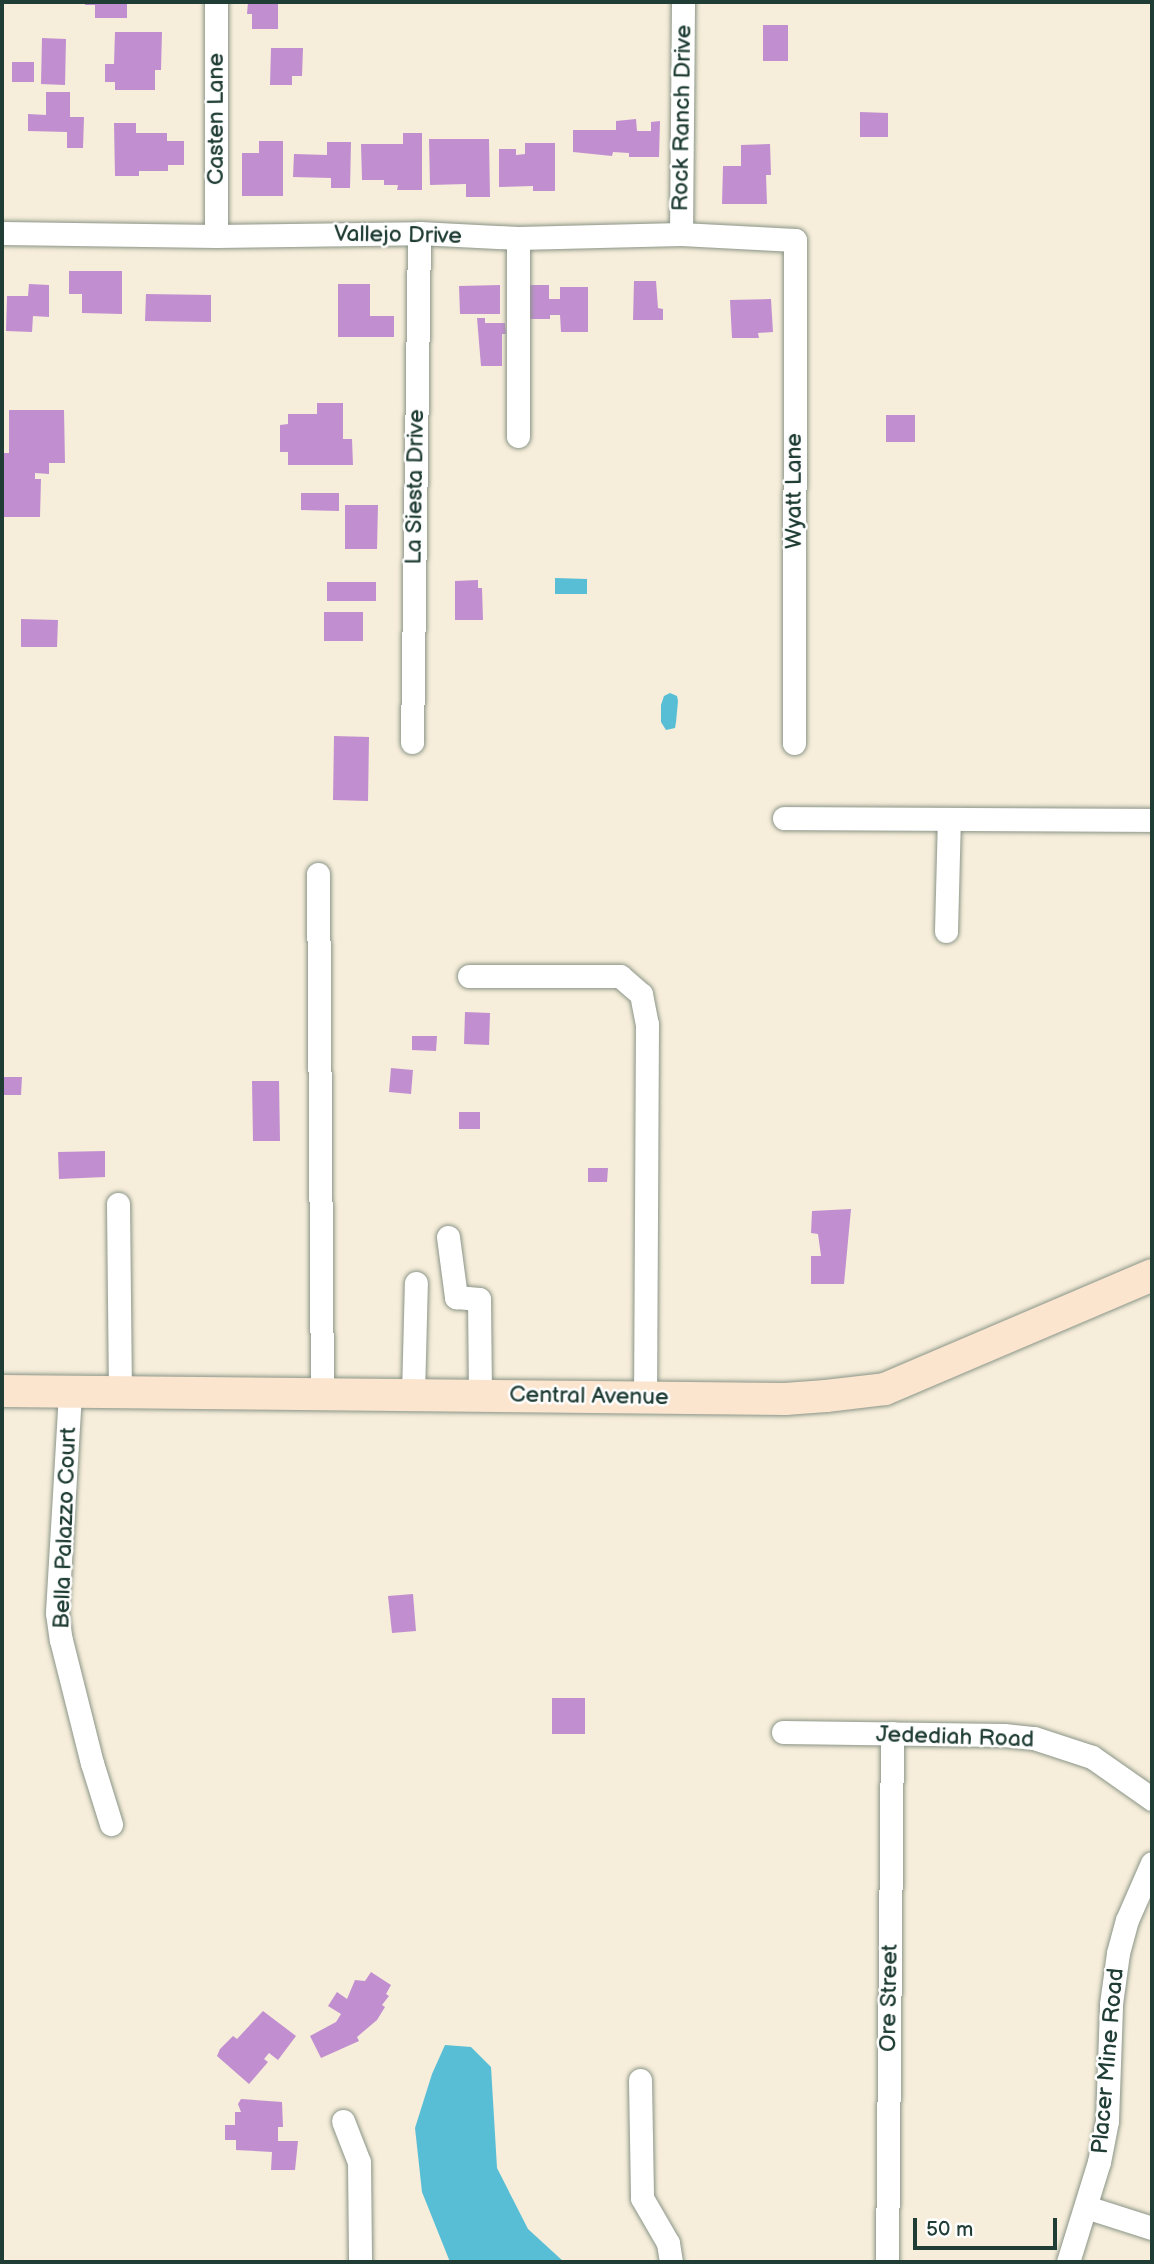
<!DOCTYPE html>
<html>
<head>
<meta charset="utf-8">
<style>
	body { margin:0 }
	#map { position:relative; width:1154px; height:2264px; overflow:hidden; background:#f6edda; font-family:"Balsamiq Sans",sans-serif }
	div>[style] { position:absolute }
	[style*='--x'] { left:calc(var(--x)*1px); top:calc(var(--y)*1px); width:calc(var(--w)*1px); rotate:calc(var(--a)*1deg) }
	.water>* { inset:0; background:#57bed5 }
	.building>* { inset:0; background:#c18fd0 }
	.roads { filter:drop-shadow(0 0 2px #8a9587) drop-shadow(0 0 2px #8a9587) }
	.street>* { height:23px; margin:-11.5px; padding:0 11.5px; transform-origin:11.5px; border-radius:11.5px; background:#fff }
	.secondary>* { height:32px; margin:-16px; padding:0 16px; transform-origin:16px; border-radius:16px; background:#fbe5cf }
	span { translate:-50% -50%; white-space:nowrap; text-align:center; line-height:1.15; -webkit-text-stroke:5px #fff; paint-order:stroke }
	.street-label { font-size:23px; color:#1f3d34 }
	.frame { position:absolute; inset:0; border:4px solid #1f3d34; pointer-events:none }
	.scale { position:absolute; left:913px; top:2218px; width:144px; height:32px; box-sizing:border-box; border:4px solid #1f3d34; border-top:0; padding-left:9px; font-size:21px; line-height:24px; white-space:nowrap; color:#1f3d34; -webkit-text-stroke:5px #fff; paint-order:stroke }
</style>
</head>
<body>
<div id="map">
	<div class="water">
		<i style="clip-path:polygon(555px 578px,587px 579px,587px 594px,555px 594px)"></i>
		<i style="clip-path:polygon(670px 693px,677px 696px,678px 701px,676px 722px,675px 728px,666px 730px,661px 722px,661px 705px,664px 696px)"></i>
		<i style="clip-path:polygon(445px 2045px,471px 2047px,491px 2067px,497px 2168px,528px 2229px,564px 2262px,450px 2262px,422px 2192px,415px 2128px,432px 2074px)"></i>
	</div>
	<div class="building">
		<i style="clip-path:polygon(85px 2px,127px 2px,127px 18px,95px 18px,95px 5px,85px 5px)"></i>
		<i style="clip-path:polygon(248px 2px,278px 2px,278px 29px,252px 29px,252px 14px,247px 14px)"></i>
		<i style="clip-path:polygon(763px 25px,788px 25px,788px 61px,763px 61px)"></i>
		<i style="clip-path:polygon(115px 32px,162px 32px,161px 70px,155px 70px,155px 90px,115px 90px,115px 82px,105px 82px,105px 64px,114px 64px)"></i>
		<i style="clip-path:polygon(42px 38px,66px 39px,65px 85px,41px 84px)"></i>
		<i style="clip-path:polygon(271px 48px,303px 48px,302px 76px,292px 76px,292px 85px,270px 85px)"></i>
		<i style="clip-path:polygon(12px 62px,34px 62px,34px 82px,12px 82px)"></i>
		<i style="clip-path:polygon(46px 92px,70px 92px,70px 117px,84px 117px,83px 148px,67px 148px,67px 132px,28px 131px,28px 114px,46px 115px)"></i>
		<i style="clip-path:polygon(860px 112px,888px 113px,888px 137px,860px 137px)"></i>
		<i style="clip-path:polygon(636px 119px,637px 131px,651px 131px,651px 122px,660px 121px,659px 157px,629px 157px,629px 153px,613px 152px,612px 156px,573px 152px,573px 130px,616px 130px,616px 121px)"></i>
		<i style="clip-path:polygon(114px 123px,136px 123px,136px 133px,167px 133px,167px 141px,184px 141px,184px 165px,168px 165px,168px 171px,139px 171px,139px 176px,115px 176px)"></i>
		<i style="clip-path:polygon(403px 133px,422px 133px,422px 190px,397px 190px,398px 185px,384px 185px,384px 180px,362px 180px,361px 144px,403px 144px)"></i>
		<i style="clip-path:polygon(429px 139px,489px 139px,490px 197px,466px 197px,466px 184px,430px 185px)"></i>
		<i style="clip-path:polygon(259px 141px,283px 141px,283px 196px,242px 196px,242px 153px,259px 153px)"></i>
		<i style="clip-path:polygon(327px 142px,351px 142px,350px 188px,331px 188px,331px 178px,293px 177px,294px 154px,327px 155px)"></i>
		<i style="clip-path:polygon(525px 143px,555px 143px,555px 191px,533px 191px,533px 186px,499px 187px,499px 149px,516px 149px,516px 155px,525px 154px)"></i>
		<i style="clip-path:polygon(770px 144px,771px 175px,766px 175px,767px 204px,722px 204px,723px 166px,741px 166px,741px 145px)"></i>
		<i style="clip-path:polygon(69px 271px,122px 271px,122px 314px,82px 313px,82px 294px,69px 294px)"></i>
		<i style="clip-path:polygon(634px 281px,656px 281px,658px 308px,663px 309px,663px 320px,633px 320px)"></i>
		<i style="clip-path:polygon(29px 284px,49px 285px,49px 317px,33px 316px,32px 332px,6px 331px,7px 296px,28px 296px)"></i>
		<i style="clip-path:polygon(338px 284px,370px 284px,370px 316px,394px 316px,394px 337px,338px 337px)"></i>
		<i style="clip-path:polygon(500px 285px,500px 314px,460px 314px,459px 286px)"></i>
		<i style="clip-path:polygon(527px 285px,549px 285px,549px 299px,560px 299px,560px 287px,588px 287px,588px 332px,561px 332px,560px 315px,550px 315px,550px 319px,528px 319px)"></i>
		<i style="clip-path:polygon(146px 294px,211px 295px,211px 322px,145px 321px)"></i>
		<i style="clip-path:polygon(771px 299px,773px 332px,758px 333px,759px 338px,732px 338px,730px 300px)"></i>
		<i style="clip-path:polygon(477px 318px,485px 318px,485px 323px,505px 323px,506px 334px,502px 334px,502px 366px,481px 366px)"></i>
		<i style="clip-path:polygon(317px 403px,343px 403px,343px 439px,352px 439px,353px 465px,288px 465px,288px 452px,280px 452px,280px 425px,288px 424px,288px 414px,317px 414px)"></i>
		<i style="clip-path:polygon(9px 410px,64px 410px,65px 463px,49px 463px,49px 474px,35px 473px,35px 479px,41px 479px,40px 517px,2px 517px,2px 453px,9px 453px)"></i>
		<i style="clip-path:polygon(886px 415px,915px 415px,915px 442px,886px 442px)"></i>
		<i style="clip-path:polygon(301px 493px,339px 493px,339px 511px,301px 510px)"></i>
		<i style="clip-path:polygon(345px 505px,378px 505px,377px 549px,345px 549px)"></i>
		<i style="clip-path:polygon(478px 580px,478px 588px,482px 588px,483px 620px,455px 620px,455px 581px)"></i>
		<i style="clip-path:polygon(327px 582px,376px 582px,376px 601px,327px 601px)"></i>
		<i style="clip-path:polygon(324px 612px,363px 612px,363px 641px,324px 641px)"></i>
		<i style="clip-path:polygon(21px 619px,58px 620px,57px 647px,21px 647px)"></i>
		<i style="clip-path:polygon(334px 736px,369px 737px,368px 801px,333px 800px)"></i>
		<i style="clip-path:polygon(465px 1012px,490px 1013px,489px 1045px,464px 1044px)"></i>
		<i style="clip-path:polygon(412px 1036px,437px 1036px,436px 1051px,412px 1050px)"></i>
		<i style="clip-path:polygon(391px 1068px,413px 1070px,411px 1094px,389px 1092px)"></i>
		<i style="clip-path:polygon(3px 1077px,22px 1077px,21px 1095px,2px 1095px)"></i>
		<i style="clip-path:polygon(252px 1081px,279px 1081px,280px 1141px,253px 1141px)"></i>
		<i style="clip-path:polygon(459px 1112px,480px 1112px,480px 1129px,459px 1129px)"></i>
		<i style="clip-path:polygon(105px 1151px,105px 1177px,59px 1179px,58px 1152px)"></i>
		<i style="clip-path:polygon(588px 1168px,608px 1168px,607px 1182px,588px 1182px)"></i>
		<i style="clip-path:polygon(851px 1209px,844px 1284px,811px 1284px,811px 1256px,821px 1256px,818px 1234px,811px 1233px,812px 1211px)"></i>
		<i style="clip-path:polygon(413px 1594px,416px 1631px,392px 1633px,388px 1596px)"></i>
		<i style="clip-path:polygon(552px 1698px,585px 1698px,585px 1734px,552px 1734px)"></i>
		<i style="clip-path:polygon(371px 1972px,391px 1985px,386px 1994px,389px 1996px,382px 2005px,385px 2007px,377px 2020px,357px 2037px,359px 2041px,321px 2058px,310px 2036px,336px 2022px,341px 2014px,328px 2006px,337px 1992px,347px 1999px,355px 1980px,365px 1981px)"></i>
		<i style="clip-path:polygon(263px 2011px,296px 2036px,278px 2060px,269px 2053px,264px 2059px,268px 2062px,249px 2084px,217px 2056px,220px 2049px,233px 2036px,237px 2039px)"></i>
		<i style="clip-path:polygon(241px 2099px,282px 2102px,283px 2127px,278px 2127px,278px 2141px,298px 2141px,295px 2170px,271px 2170px,272px 2152px,236px 2150px,236px 2140px,225px 2140px,225px 2125px,235px 2125px,235px 2112px,241px 2112px,238px 2104px)"></i>
	</div>
	<div class="roads">
		<div class="street">
			<i style="--x:2;--y:233;--w:214;--a:0.8"></i>
			<i style="--x:216;--y:236;--w:203;--a:-0.8"></i>
			<i style="--x:419;--y:233;--w:99;--a:2.9"></i>
			<i style="--x:518;--y:238;--w:163;--a:-1.4"></i>
			<i style="--x:681;--y:234;--w:114;--a:3"></i>
			<i style="--x:795;--y:240;--w:503;--a:90.11"></i>
			<i style="--x:681;--y:234;--w:232;--a:-89.5"></i>
			<i style="--x:216;--y:236;--w:234;--a:-90"></i>
			<i style="--x:518;--y:238;--w:198;--a:90"></i>
			<i style="--x:412;--y:742;--w:509;--a:-89.21"></i>
			<i style="--x:784;--y:818;--w:368;--a:0.3"></i>
			<i style="--x:318;--y:874;--w:519;--a:89.56"></i>
			<i style="--x:946;--y:931;--w:112;--a:-88.5"></i>
			<i style="--x:469;--y:976;--w:151;--a:0"></i>
			<i style="--x:620;--y:976;--w:28;--a:41"></i>
			<i style="--x:641;--y:994;--w:31;--a:79"></i>
			<i style="--x:647;--y:1024;--w:373;--a:90.3"></i>
			<i style="--x:118;--y:1204;--w:189;--a:89.4"></i>
			<i style="--x:448;--y:1237;--w:61;--a:82.4"></i>
			<i style="--x:456;--y:1297;--w:23;--a:5"></i>
			<i style="--x:479;--y:1299;--w:96;--a:89.4"></i>
			<i style="--x:70;--y:1393;--w:220;--a:93.4"></i>
			<i style="--x:57;--y:1613;--w:27;--a:82"></i>
			<i style="--x:61;--y:1640;--w:127;--a:75.9"></i>
			<i style="--x:92;--y:1763;--w:64;--a:72.7"></i>
			<i style="--x:413;--y:1394;--w:111;--a:-88.5"></i>
			<i style="--x:783;--y:1732;--w:221;--a:0.8"></i>
			<i style="--x:1004;--y:1735;--w:30;--a:6"></i>
			<i style="--x:1034;--y:1738;--w:61;--a:18.1"></i>
			<i style="--x:1092;--y:1757;--w:73;--a:35"></i>
			<i style="--x:640;--y:2080;--w:118;--a:89"></i>
			<i style="--x:642;--y:2198;--w:52;--a:60"></i>
			<i style="--x:668;--y:2243;--w:19;--a:81"></i>
			<i style="--x:343;--y:2121;--w:44;--a:68.7"></i>
			<i style="--x:359;--y:2162;--w:100;--a:89.4"></i>
			<i style="--x:1086;--y:2207;--w:69;--a:17.7"></i>
			<i style="--x:887;--y:2262;--w:529;--a:-89.46"></i>
			<i style="--x:1068;--y:2262;--w:105;--a:-72.8"></i>
			<i style="--x:1099;--y:2162;--w:42;--a:-79"></i>
			<i style="--x:1107;--y:2121;--w:117;--a:-88"></i>
			<i style="--x:1111;--y:2004;--w:51;--a:-82.2"></i>
			<i style="--x:1118;--y:1953;--w:34;--a:-75"></i>
			<i style="--x:1127;--y:1920;--w:62;--a:-66.3"></i>
		</div>
		<div class="secondary">
			<i style="--x:2;--y:1391;--w:783;--a:0.59"></i>
			<i style="--x:785;--y:1399;--w:41;--a:-4.2"></i>
			<i style="--x:826;--y:1396;--w:59;--a:-6.8"></i>
			<i style="--x:885;--y:1389;--w:290;--a:-23.1"></i>
		</div>
	</div>
	<div class="street-label">
		<span style="left:682px;top:118px;rotate:-89deg">Rock Ranch Drive</span>
		<span style="left:216px;top:119px;rotate:-90deg">Casten Lane</span>
		<span style="left:398px;top:235px;rotate:1deg">Vallejo Drive</span>
		<span style="left:415px;top:487px;rotate:-89deg">La Siesta Drive</span>
		<span style="left:794px;top:491px;rotate:-90deg">Wyatt Lane</span>
		<span style="left:589px;top:1396px;rotate:1deg">Central Avenue</span>
		<span style="left:65px;top:1528px;rotate:-88deg">Bella Palazzo Court</span>
		<span style="left:955px;top:1737px;rotate:2deg">Jedediah Road</span>
		<span style="left:889px;top:1998px;rotate:-89deg">Ore Street</span>
		<span style="left:1108px;top:2061px;rotate:-85deg">Placer Mine Road</span>
	</div>
	<div class="frame"></div>
	<div class="scale">50 m</div>
</div>
</body>
</html>
